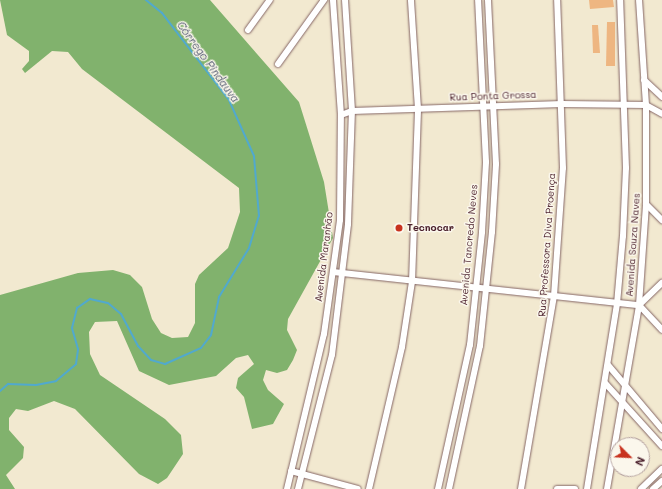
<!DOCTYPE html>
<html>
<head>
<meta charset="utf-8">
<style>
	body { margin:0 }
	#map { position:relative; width:662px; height:489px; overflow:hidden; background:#f2e9d0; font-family:Mali,sans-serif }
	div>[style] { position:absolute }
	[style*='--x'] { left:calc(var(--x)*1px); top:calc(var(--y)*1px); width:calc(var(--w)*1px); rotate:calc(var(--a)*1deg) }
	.forest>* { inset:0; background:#81b26d }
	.stream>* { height:2px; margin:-1px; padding:0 1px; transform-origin:1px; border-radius:1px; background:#51a9ce }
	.building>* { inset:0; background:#eeb681 }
	.roads { filter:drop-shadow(0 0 1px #856665) drop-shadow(0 0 1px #856665) }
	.minor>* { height:6px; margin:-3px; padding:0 3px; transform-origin:3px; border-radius:3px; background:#fff }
	.dots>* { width:11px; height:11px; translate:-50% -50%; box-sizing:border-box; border:2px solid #fbf7ec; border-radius:50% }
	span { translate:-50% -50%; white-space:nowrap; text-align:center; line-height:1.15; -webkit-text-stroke:3px #fbf7ec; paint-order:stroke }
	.street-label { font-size:10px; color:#4a1f2b }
	.poi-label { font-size:10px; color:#4a1f2b; font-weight:700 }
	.left { translate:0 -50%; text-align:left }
	.water-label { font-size:11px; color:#4d566c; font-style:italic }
	.north { position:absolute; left:610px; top:437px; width:40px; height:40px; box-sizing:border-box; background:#fbf7ec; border:1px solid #b4a19f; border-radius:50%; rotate:114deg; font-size:11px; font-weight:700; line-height:16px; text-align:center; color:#4a1f2b }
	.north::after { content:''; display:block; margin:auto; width:14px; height:18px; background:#c8321e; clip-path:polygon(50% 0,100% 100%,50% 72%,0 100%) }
</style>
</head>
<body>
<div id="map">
	<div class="forest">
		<i style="clip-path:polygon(0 0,210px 0,299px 102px,324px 182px,333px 238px,288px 319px,287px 330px,297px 350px,293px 360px,287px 370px,277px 373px,266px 370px,263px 380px,268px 390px,284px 404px,273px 424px,252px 429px,244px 397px,236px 388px,238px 378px,254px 364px,248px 355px,236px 358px,216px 376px,169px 385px,139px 371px,117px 321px,95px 322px,89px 332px,90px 354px,100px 375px,165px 419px,181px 435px,183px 454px,167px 478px,158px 484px,139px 474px,75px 409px,54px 401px,28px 411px,16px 409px,9px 418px,9px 430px,24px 447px,23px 458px,6px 475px,15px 489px,0 489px,0 295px,78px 273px,113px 270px,130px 275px,142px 287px,152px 319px,161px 333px,172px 338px,188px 337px,195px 323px,195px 284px,199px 275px,228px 248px,240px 212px,239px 188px,82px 69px,68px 52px,52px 51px,25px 73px,22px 69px,29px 61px,29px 51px,7px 35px)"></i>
	</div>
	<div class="stream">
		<i style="--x:0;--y:391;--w:11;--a:-41"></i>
		<i style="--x:8;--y:384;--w:28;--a:2"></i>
		<i style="--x:36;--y:385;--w:20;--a:-11"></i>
		<i style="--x:56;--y:381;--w:26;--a:-40"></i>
		<i style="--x:76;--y:364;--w:15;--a:-82"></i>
		<i style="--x:78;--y:349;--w:22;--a:-106"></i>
		<i style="--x:72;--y:328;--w:21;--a:-76"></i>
		<i style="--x:77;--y:308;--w:16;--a:-35"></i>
		<i style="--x:90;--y:299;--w:18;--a:13"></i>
		<i style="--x:108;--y:303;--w:17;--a:40"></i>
		<i style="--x:121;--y:314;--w:36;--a:62"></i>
		<i style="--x:138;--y:346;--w:19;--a:47"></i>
		<i style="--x:151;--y:360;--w:15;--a:16"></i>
		<i style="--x:165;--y:364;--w:39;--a:-24"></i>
		<i style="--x:201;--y:348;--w:16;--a:-52"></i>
		<i style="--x:211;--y:335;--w:39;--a:-78"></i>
		<i style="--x:219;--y:297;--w:57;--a:-58.5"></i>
		<i style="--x:249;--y:248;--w:34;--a:-73"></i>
		<i style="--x:259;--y:216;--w:60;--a:-94.8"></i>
		<i style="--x:254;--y:156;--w:61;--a:-114.1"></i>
		<i style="--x:229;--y:100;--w:110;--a:-127.6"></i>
		<i style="--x:162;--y:13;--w:21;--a:-141"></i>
	</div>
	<div class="building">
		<i style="clip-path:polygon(589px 0,613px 0,614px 7px,590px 9px)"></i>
		<i style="clip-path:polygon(607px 22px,615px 22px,615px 66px,606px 66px)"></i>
		<i style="clip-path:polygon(592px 25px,598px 25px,600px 53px,593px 53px)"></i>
	</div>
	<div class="roads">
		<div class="minor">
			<i style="--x:248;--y:30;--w:37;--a:-54"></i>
			<i style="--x:278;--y:64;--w:79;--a:-54.3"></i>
			<i style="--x:644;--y:80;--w:25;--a:43"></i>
			<i style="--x:341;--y:115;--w:12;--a:-20"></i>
			<i style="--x:352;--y:111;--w:210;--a:-1.9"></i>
			<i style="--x:562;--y:104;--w:84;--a:0.7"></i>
			<i style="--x:646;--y:105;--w:18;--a:29"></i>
			<i style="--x:646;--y:204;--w:23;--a:45"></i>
			<i style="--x:333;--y:272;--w:308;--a:6.2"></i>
			<i style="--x:639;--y:305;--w:34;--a:47"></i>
			<i style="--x:639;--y:305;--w:32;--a:-44"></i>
			<i style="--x:608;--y:365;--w:84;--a:49.8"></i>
			<i style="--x:605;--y:383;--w:85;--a:47.9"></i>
			<i style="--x:291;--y:471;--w:69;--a:15"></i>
			<i style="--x:287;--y:489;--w:159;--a:-76.6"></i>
			<i style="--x:324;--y:334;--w:115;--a:-82"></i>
			<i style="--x:340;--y:220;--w:105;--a:-89.5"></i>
			<i style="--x:341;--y:115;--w:115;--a:-94"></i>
			<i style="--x:298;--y:489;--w:138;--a:-75.8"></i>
			<i style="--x:332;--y:355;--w:132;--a:-83"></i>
			<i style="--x:348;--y:224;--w:113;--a:-88"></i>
			<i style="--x:352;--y:111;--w:111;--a:-93.6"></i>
			<i style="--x:369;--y:489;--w:146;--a:-76.9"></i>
			<i style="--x:402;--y:347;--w:66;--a:-81.3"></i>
			<i style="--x:412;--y:282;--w:173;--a:-88"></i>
			<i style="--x:418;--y:109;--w:109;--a:-93.7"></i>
			<i style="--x:438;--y:489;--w:148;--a:-77.5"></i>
			<i style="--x:470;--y:345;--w:114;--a:-83.9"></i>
			<i style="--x:482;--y:232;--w:70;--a:-86.7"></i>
			<i style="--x:486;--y:162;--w:162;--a:-92.8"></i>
			<i style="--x:449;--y:489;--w:146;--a:-77.8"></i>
			<i style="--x:480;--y:346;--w:115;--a:-84"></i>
			<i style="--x:492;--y:232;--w:68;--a:-86.6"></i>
			<i style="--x:496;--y:164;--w:164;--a:-92.8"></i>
			<i style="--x:521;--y:489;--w:196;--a:-80.3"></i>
			<i style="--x:554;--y:296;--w:128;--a:-86"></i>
			<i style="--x:563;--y:168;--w:168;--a:-92"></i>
			<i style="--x:557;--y:489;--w:18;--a:0"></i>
			<i style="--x:587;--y:489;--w:187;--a:-80.8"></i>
			<i style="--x:617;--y:304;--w:68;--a:-85"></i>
			<i style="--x:623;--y:236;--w:68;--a:-87.5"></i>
			<i style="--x:626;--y:168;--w:168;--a:-92"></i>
			<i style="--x:607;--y:489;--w:187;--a:-80.1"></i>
			<i style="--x:639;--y:305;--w:101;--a:-86"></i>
			<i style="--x:646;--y:204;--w:99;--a:-90"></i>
			<i style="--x:646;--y:105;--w:105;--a:-93.8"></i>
			<i style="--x:641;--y:489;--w:29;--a:-44"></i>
			<i style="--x:653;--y:489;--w:12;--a:-42"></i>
		</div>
	</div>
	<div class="dots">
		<i style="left:399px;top:228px;background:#c8321e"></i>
	</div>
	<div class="street-label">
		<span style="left:493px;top:96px;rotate:-2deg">Rua Ponta Grossa</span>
		<span style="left:469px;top:245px;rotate:-85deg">Avenida Tancredo Neves</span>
		<span style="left:547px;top:245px;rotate:-86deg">Rua Professora Diva Proença</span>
		<span style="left:633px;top:245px;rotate:-86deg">Avenida Souza Naves</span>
		<span style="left:324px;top:257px;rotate:-83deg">Avenida Maranhão</span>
	</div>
	<div class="poi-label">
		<span class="left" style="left:407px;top:228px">Tecnocar</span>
	</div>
	<div class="water-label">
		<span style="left:208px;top:62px;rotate:54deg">Córrego Pindauva</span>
	</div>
	<div class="north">N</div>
</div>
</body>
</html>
